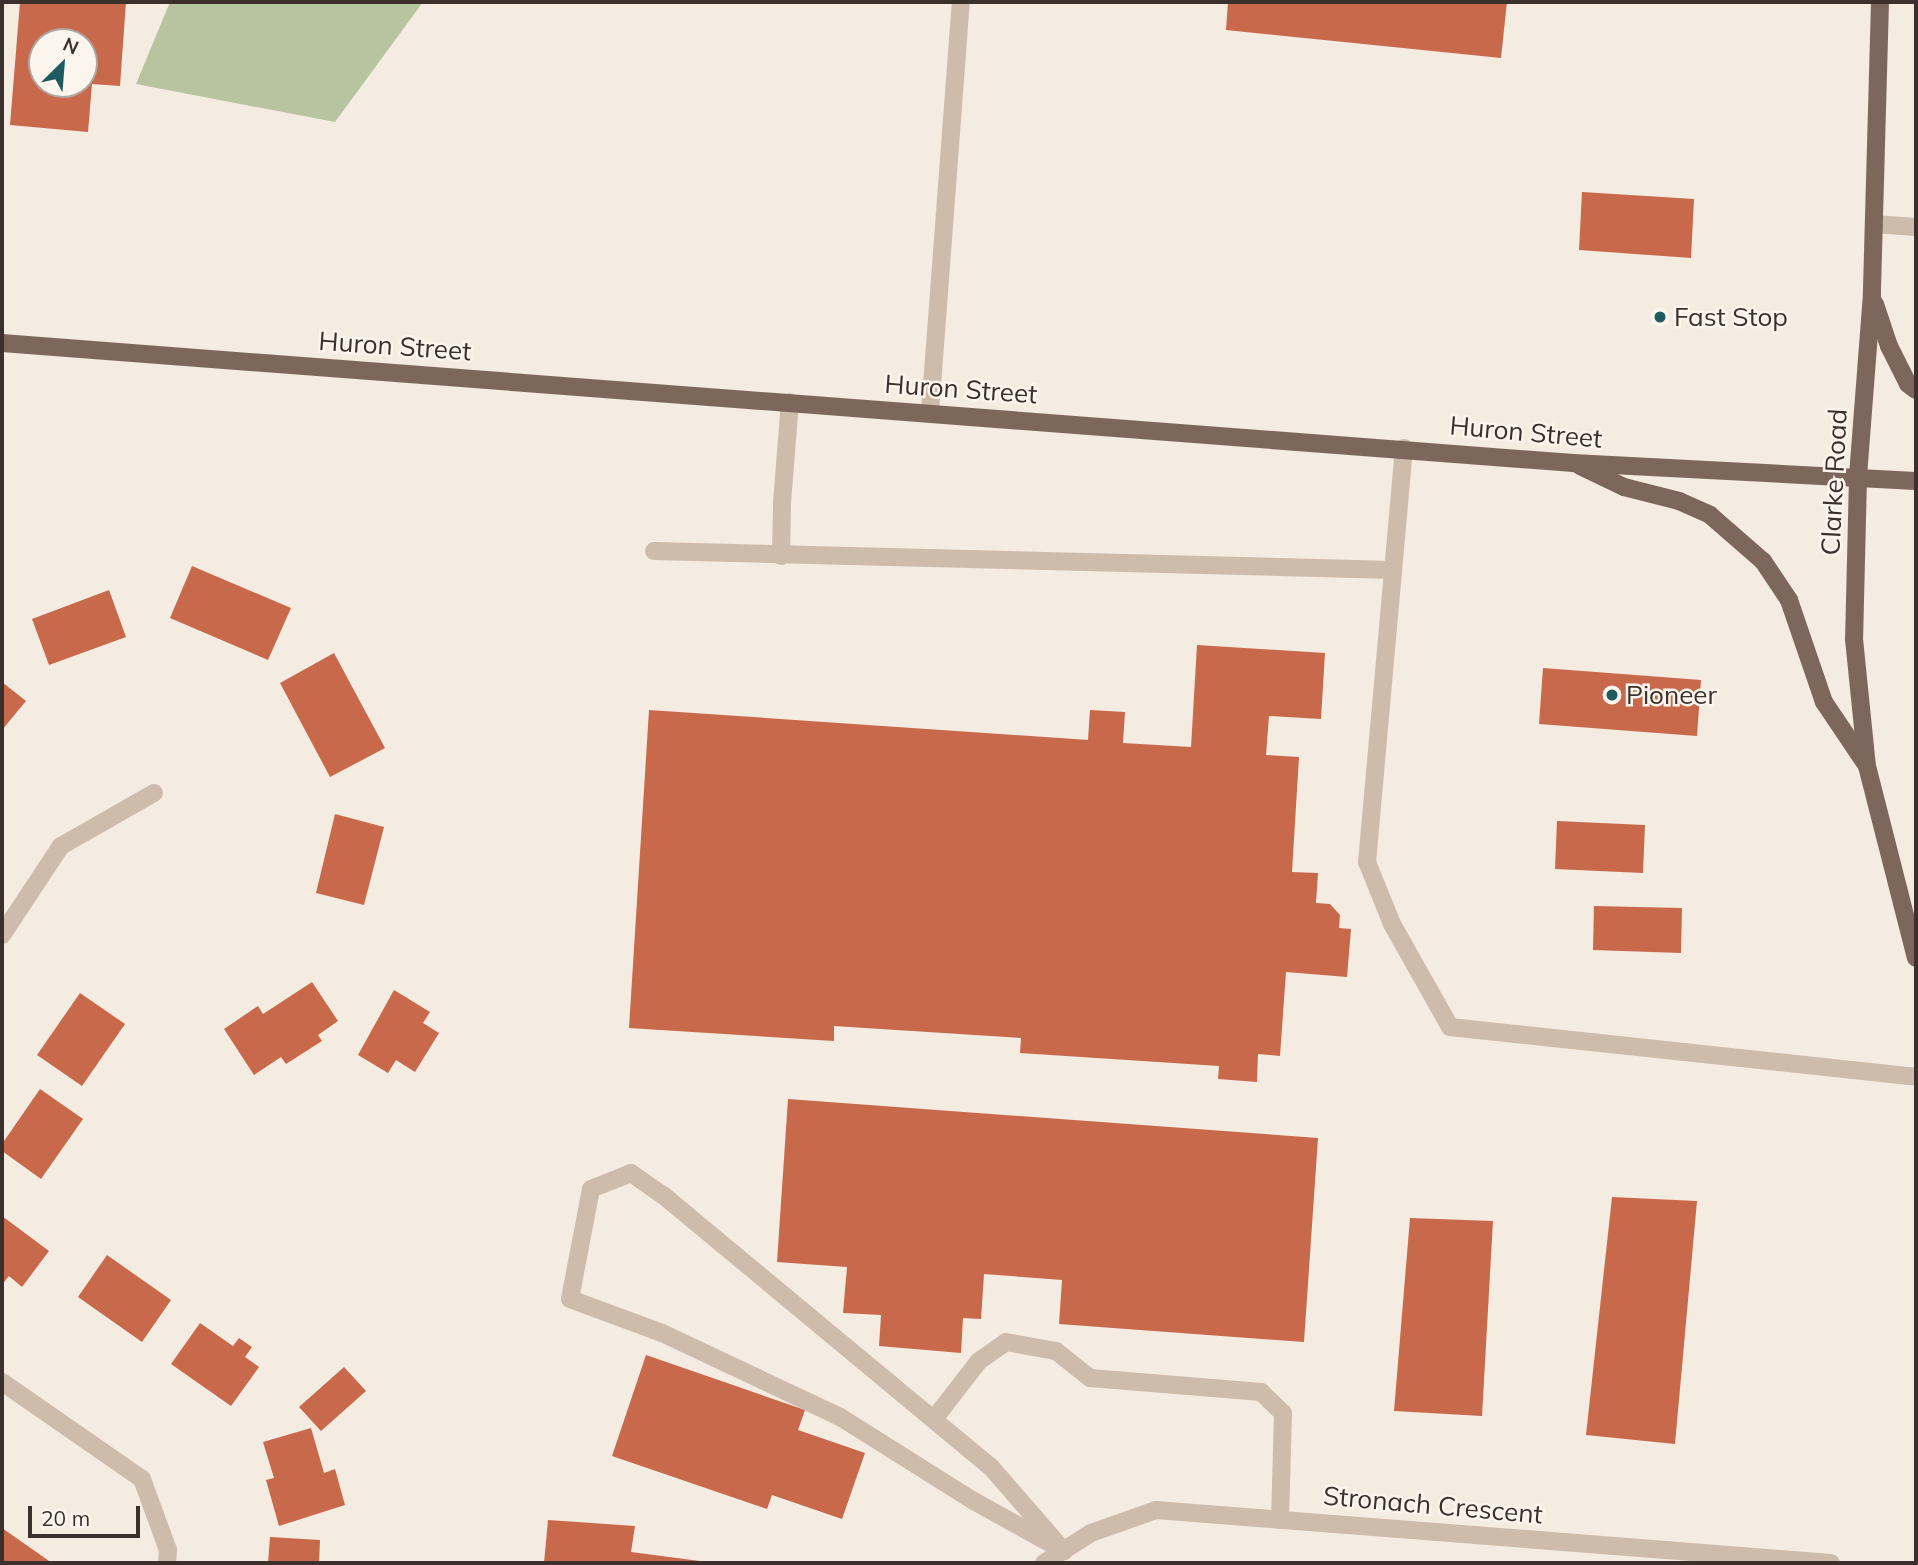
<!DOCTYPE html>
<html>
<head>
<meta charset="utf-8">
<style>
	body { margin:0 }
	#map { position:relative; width:1918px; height:1565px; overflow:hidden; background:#f4ebe1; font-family:Mulish,sans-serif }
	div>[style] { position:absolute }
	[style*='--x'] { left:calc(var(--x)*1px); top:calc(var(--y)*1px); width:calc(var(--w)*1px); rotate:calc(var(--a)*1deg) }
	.green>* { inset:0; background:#b8c4a0 }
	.building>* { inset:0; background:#c8694b }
	.minor>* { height:18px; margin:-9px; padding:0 9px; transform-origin:9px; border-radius:9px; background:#cdbbac }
	.major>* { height:18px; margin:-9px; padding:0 9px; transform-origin:9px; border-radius:9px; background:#7d675c }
	.dots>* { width:19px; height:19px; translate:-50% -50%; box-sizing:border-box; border:4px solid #fbf5ee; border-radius:50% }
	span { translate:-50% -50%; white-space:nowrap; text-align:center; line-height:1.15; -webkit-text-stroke:5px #fbf5ee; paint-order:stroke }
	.poi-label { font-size:26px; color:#3b302b }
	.left { translate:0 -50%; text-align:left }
	.street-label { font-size:26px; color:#3b302b }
	.frame { position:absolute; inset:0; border:4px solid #3b302b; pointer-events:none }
	.north { position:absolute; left:28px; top:28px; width:70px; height:70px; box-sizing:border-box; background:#fbf5ee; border:2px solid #aea6a0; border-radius:50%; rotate:25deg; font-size:19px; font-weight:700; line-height:28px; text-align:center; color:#3b302b }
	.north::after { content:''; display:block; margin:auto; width:24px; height:32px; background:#1f5a5e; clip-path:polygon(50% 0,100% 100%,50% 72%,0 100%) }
	.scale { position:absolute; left:28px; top:1506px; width:112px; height:32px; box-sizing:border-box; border:4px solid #3b302b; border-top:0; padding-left:9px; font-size:21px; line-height:24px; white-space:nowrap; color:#3b302b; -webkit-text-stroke:5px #fbf5ee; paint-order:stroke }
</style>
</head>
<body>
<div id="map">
	<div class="green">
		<i style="clip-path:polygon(170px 2px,423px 2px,335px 122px,136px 84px)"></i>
	</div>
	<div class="building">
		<i style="clip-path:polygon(evenodd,20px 2px,126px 2px,120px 86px,92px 84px,88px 132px,10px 125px,20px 2px,42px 42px,84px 42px,84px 84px,42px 84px,42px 42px)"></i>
		<i style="clip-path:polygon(1228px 2px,1507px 2px,1501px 58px,1226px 30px)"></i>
		<i style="clip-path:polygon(1582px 192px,1694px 199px,1691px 258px,1579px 250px)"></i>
		<i style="clip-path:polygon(192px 566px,291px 608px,268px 660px,170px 618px)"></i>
		<i style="clip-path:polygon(109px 590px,126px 637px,49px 665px,32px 619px)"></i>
		<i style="clip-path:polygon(1197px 645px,1325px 653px,1321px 719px,1269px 716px,1266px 755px,1299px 757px,1292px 872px,1318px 873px,1316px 903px,1330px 904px,1340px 915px,1339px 928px,1351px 929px,1347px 977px,1286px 972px,1280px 1056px,1258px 1054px,1257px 1082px,1218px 1079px,1219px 1066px,1020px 1053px,1021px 1038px,834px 1026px,834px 1041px,629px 1028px,649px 710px,1088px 740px,1090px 710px,1125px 712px,1123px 743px,1191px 747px)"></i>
		<i style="clip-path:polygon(334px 653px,385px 748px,330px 777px,280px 683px)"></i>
		<i style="clip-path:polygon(1543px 668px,1701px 680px,1697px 736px,1539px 724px)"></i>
		<i style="clip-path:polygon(2px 682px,26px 701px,2px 730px)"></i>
		<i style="clip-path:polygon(335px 814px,384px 827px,364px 905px,316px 893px)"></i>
		<i style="clip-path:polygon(1557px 821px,1645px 825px,1643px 873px,1555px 869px)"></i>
		<i style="clip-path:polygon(1594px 906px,1682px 908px,1681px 953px,1593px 950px)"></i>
		<i style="clip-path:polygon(312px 982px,338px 1021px,318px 1035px,322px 1041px,286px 1064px,281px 1057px,254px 1075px,224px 1029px,258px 1006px,263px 1014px)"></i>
		<i style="clip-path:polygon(394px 990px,430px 1012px,423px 1023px,439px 1033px,415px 1072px,396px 1060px,388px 1073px,358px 1055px)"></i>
		<i style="clip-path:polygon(80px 993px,125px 1024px,82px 1086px,37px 1055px)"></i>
		<i style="clip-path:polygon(40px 1089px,83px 1119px,41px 1179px,2px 1151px,2px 1144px)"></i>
		<i style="clip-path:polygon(788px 1099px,1318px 1138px,1304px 1342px,1059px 1324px,1062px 1280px,984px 1274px,981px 1319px,963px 1318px,961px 1353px,879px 1346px,881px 1315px,843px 1313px,847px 1267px,777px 1262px)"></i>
		<i style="clip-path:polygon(1612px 1197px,1697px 1201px,1675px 1444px,1586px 1435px)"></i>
		<i style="clip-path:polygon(2px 1216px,49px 1251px,22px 1287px,9px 1276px,4px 1282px,2px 1280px)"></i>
		<i style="clip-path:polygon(1410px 1218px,1493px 1221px,1482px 1416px,1394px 1411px)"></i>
		<i style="clip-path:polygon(107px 1255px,171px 1300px,142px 1342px,78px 1297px)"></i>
		<i style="clip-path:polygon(200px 1323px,233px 1346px,239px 1338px,252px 1347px,245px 1357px,259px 1367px,231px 1406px,171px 1364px)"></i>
		<i style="clip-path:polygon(646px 1355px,805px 1410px,798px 1430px,865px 1453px,842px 1519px,772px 1495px,767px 1509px,612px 1456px)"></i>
		<i style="clip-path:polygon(344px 1367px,366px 1391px,321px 1431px,299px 1407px)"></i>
		<i style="clip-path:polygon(311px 1428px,324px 1473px,335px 1469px,345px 1505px,279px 1526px,266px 1480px,274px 1478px,263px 1442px)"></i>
		<i style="clip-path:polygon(548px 1520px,635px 1526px,631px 1552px,715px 1563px,544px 1563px)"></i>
		<i style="clip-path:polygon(2px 1528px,52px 1563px,2px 1563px)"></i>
		<i style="clip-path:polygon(270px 1537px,320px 1540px,319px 1563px,268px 1563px)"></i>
	</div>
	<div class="minor">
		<i style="--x:1874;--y:224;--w:42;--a:4.1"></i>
		<i style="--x:930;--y:412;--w:411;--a:-85.7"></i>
		<i style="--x:1404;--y:448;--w:416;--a:95.1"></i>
		<i style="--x:1367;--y:862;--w:67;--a:68"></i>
		<i style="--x:1392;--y:924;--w:118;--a:60.6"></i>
		<i style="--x:1450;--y:1027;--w:469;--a:6.1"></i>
		<i style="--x:654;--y:551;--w:739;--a:1.47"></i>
		<i style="--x:781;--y:556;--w:53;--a:-88.9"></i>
		<i style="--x:782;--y:503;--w:101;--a:-85.5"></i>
		<i style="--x:2;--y:935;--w:107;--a:-56.5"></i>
		<i style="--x:61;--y:846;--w:107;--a:-29.7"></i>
		<i style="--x:631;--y:1173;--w:39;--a:35"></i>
		<i style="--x:663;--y:1195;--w:425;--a:39.7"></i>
		<i style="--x:990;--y:1466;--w:113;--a:49"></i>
		<i style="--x:1064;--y:1551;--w:105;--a:-151"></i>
		<i style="--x:972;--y:1500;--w:156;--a:-147.8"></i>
		<i style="--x:840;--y:1417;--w:197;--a:-154.7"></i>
		<i style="--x:662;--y:1333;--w:98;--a:-159.7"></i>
		<i style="--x:570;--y:1299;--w:112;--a:-79.2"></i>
		<i style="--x:591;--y:1189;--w:43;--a:-21.8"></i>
		<i style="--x:2;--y:1382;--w:170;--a:34.7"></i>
		<i style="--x:142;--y:1479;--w:76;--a:69.9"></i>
		<i style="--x:168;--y:1550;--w:13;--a:94"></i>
		<i style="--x:934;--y:1419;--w:73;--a:-52.2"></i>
		<i style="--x:979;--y:1361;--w:33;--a:-35"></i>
		<i style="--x:1006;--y:1342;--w:51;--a:10.2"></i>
		<i style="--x:1056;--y:1351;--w:43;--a:38.5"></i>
		<i style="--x:1090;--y:1378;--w:172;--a:4.7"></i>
		<i style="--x:1261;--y:1392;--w:30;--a:44"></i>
		<i style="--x:1283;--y:1413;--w:107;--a:91.6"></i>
		<i style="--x:1044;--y:1563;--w:56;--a:-32.6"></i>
		<i style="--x:1091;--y:1533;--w:69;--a:-19.5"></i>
		<i style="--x:1156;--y:1510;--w:677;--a:4.49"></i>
	</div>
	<div class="major">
		<i style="--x:1880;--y:2;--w:292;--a:91.6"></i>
		<i style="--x:1872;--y:294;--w:185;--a:94.4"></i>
		<i style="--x:1858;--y:478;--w:161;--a:91.4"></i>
		<i style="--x:1854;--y:639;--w:128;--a:84.2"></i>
		<i style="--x:1867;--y:766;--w:198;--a:75.7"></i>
		<i style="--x:1875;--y:304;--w:44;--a:71.6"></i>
		<i style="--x:1889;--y:346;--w:42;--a:63.4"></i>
		<i style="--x:1908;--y:384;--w:10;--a:37"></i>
		<i style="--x:2;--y:343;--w:1576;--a:4.37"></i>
		<i style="--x:1573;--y:463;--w:343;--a:3"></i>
		<i style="--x:1580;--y:466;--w:49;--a:25.5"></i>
		<i style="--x:1624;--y:487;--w:57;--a:14.3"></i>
		<i style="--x:1679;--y:501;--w:34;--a:24"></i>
		<i style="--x:1710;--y:515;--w:70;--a:41"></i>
		<i style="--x:1763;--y:561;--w:47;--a:56.3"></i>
		<i style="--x:1789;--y:600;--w:108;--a:71.1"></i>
		<i style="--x:1824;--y:702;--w:73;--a:56.1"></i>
	</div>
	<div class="dots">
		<i style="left:1660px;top:317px;background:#1f5a5e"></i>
		<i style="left:1612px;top:695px;background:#1f5a5e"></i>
	</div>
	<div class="poi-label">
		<span class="left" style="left:1674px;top:317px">Fast Stop</span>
		<span class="left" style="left:1626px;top:695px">Pioneer</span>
	</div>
	<div class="street-label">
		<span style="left:395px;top:346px;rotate:4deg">Huron Street</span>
		<span style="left:961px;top:389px;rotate:4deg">Huron Street</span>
		<span style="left:1526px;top:432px;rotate:5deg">Huron Street</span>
		<span style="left:1834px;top:482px;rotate:-87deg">Clarke Road</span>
		<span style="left:1433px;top:1505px;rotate:5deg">Stronach Crescent</span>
	</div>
	<div class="frame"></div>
	<div class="north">N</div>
	<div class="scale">20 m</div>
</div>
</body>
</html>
